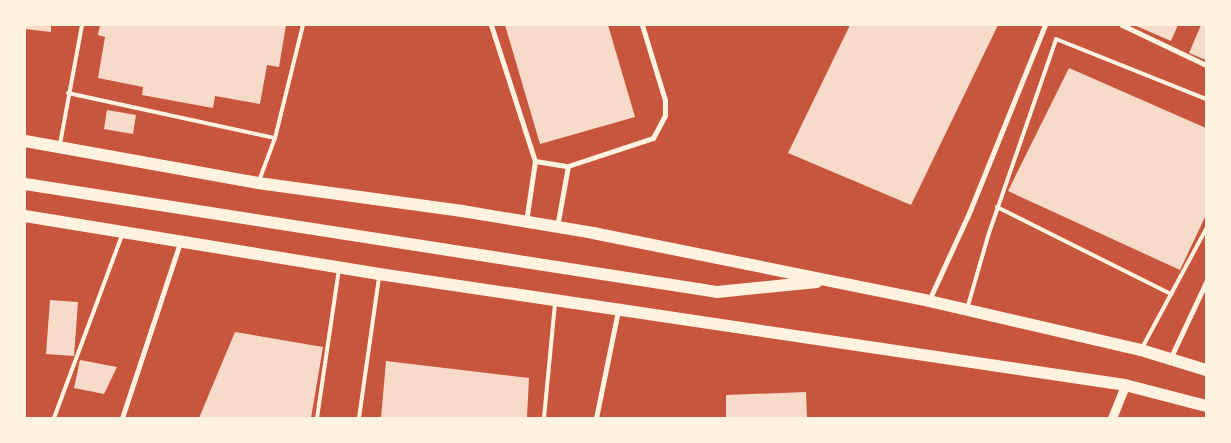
<!DOCTYPE html>
<html>
<head>
<meta charset="utf-8">
<style>
	body { margin:0 }
	#map { position:relative; width:1231px; height:443px; overflow:hidden; background:#c8553d; font-family:Lato,sans-serif }
	div>[style] { position:absolute }
	[style*='--x'] { left:calc(var(--x)*1px); top:calc(var(--y)*1px); width:calc(var(--w)*1px); rotate:calc(var(--a)*1deg) }
	.building>* { inset:0; background:#f7dbc8 }
	.service>* { height:4px; margin:-2px; padding:0 2px; transform-origin:2px; border-radius:2px; background:#fff3e0 }
	.minor>* { height:5px; margin:-2.5px; padding:0 2.5px; transform-origin:2.5px; border-radius:2.5px; background:#fff3e0 }
	.tertiary>* { height:9px; margin:-4.5px; padding:0 4.5px; transform-origin:4.5px; border-radius:4.5px; background:#fff3e0 }
	.primary>* { height:12px; margin:-6px; padding:0 6px; transform-origin:6px; border-radius:6px; background:#fff3e0 }
	span { translate:-50% -50%; white-space:nowrap; text-align:center; line-height:1.15; -webkit-text-stroke:4.5px #fff3e0; paint-order:stroke }
	.frame { position:absolute; inset:0; border:26px solid #fff3e0; pointer-events:none }
</style>
</head>
<body>
<div id="map">
	<div class="building">
		<i style="clip-path:polygon(25px 25px,51px 25px,51px 32px,25px 29px)"></i>
		<i style="clip-path:polygon(100px 25px,286px 25px,279px 67px,267px 65px,260px 104px,215px 96px,213px 108px,142px 95px,143px 87px,98px 78px,105px 37px,98px 35px)"></i>
		<i style="clip-path:polygon(505px 25px,608px 25px,635px 117px,540px 144px)"></i>
		<i style="clip-path:polygon(850px 25px,998px 25px,911px 205px,788px 153px)"></i>
		<i style="clip-path:polygon(1134px 25px,1178px 25px,1171px 41px)"></i>
		<i style="clip-path:polygon(1201px 25px,1206px 25px,1206px 60px,1189px 53px)"></i>
		<i style="clip-path:polygon(1069px 68px,1206px 128px,1206px 215px,1180px 270px,1008px 191px)"></i>
		<i style="clip-path:polygon(107px 110px,136px 115px,133px 134px,104px 129px)"></i>
		<i style="clip-path:polygon(50px 300px,78px 302px,74px 356px,46px 354px)"></i>
		<i style="clip-path:polygon(235px 332px,323px 347px,311px 418px,199px 418px)"></i>
		<i style="clip-path:polygon(80px 360px,117px 367px,104px 394px,74px 388px)"></i>
		<i style="clip-path:polygon(386px 361px,529px 378px,527px 418px,381px 418px)"></i>
		<i style="clip-path:polygon(806px 392px,807px 418px,726px 418px,726px 395px)"></i>
	</div>
	<div class="service">
		<i style="--x:68;--y:93;--w:212;--a:12.3"></i>
		<i style="--x:275;--y:138;--w:116;--a:-76.1"></i>
		<i style="--x:60;--y:144;--w:121;--a:-79.5"></i>
		<i style="--x:259;--y:181;--w:46;--a:-69.6"></i>
		<i style="--x:997;--y:207;--w:195;--a:26.6"></i>
		<i style="--x:967;--y:309;--w:79;--a:-73.9"></i>
		<i style="--x:989;--y:233;--w:205;--a:-70.9"></i>
		<i style="--x:1056;--y:39;--w:162;--a:21.8"></i>
		<i style="--x:1142;--y:348;--w:135;--a:-61.7"></i>
		<i style="--x:54;--y:418;--w:195;--a:-69.6"></i>
		<i style="--x:317;--y:418;--w:151;--a:-81.6"></i>
		<i style="--x:359;--y:418;--w:142;--a:-81.9"></i>
		<i style="--x:544;--y:418;--w:116;--a:-84.5"></i>
	</div>
	<div class="minor">
		<i style="--x:491;--y:25;--w:143;--a:72.1"></i>
		<i style="--x:535;--y:161;--w:62;--a:98.4"></i>
		<i style="--x:1122;--y:25;--w:93;--a:25.5"></i>
		<i style="--x:535;--y:161;--w:33;--a:9"></i>
		<i style="--x:557;--y:227;--w:62;--a:-79.8"></i>
		<i style="--x:568;--y:166;--w:89;--a:-18.2"></i>
		<i style="--x:653;--y:138;--w:26;--a:-62"></i>
		<i style="--x:665;--y:115;--w:15;--a:-90"></i>
		<i style="--x:665;--y:100;--w:78;--a:-107"></i>
		<i style="--x:929;--y:300;--w:96;--a:-65.3"></i>
		<i style="--x:969;--y:213;--w:203;--a:-68"></i>
		<i style="--x:1170;--y:359;--w:85;--a:-64.9"></i>
		<i style="--x:122;--y:418;--w:184;--a:-71.7"></i>
		<i style="--x:596;--y:418;--w:109;--a:-78.4"></i>
	</div>
	<div class="tertiary">
		<i style="--x:1112;--y:418;--w:35;--a:-68"></i>
	</div>
	<div class="primary">
		<i style="--x:25;--y:141;--w:237;--a:10.2"></i>
		<i style="--x:258;--y:183;--w:206;--a:7.8"></i>
		<i style="--x:462;--y:211;--w:133;--a:9.5"></i>
		<i style="--x:593;--y:233;--w:343;--a:11.4"></i>
		<i style="--x:929;--y:301;--w:218;--a:13"></i>
		<i style="--x:1141;--y:350;--w:68;--a:17.1"></i>
		<i style="--x:25;--y:184;--w:700;--a:8.87"></i>
		<i style="--x:717;--y:292;--w:100;--a:-5.7"></i>
		<i style="--x:25;--y:216;--w:359;--a:9.3"></i>
		<i style="--x:379;--y:274;--w:754;--a:8.46"></i>
		<i style="--x:1125;--y:385;--w:84;--a:14.5"></i>
	</div>
	<div class="frame"></div>
</div>
</body>
</html>
